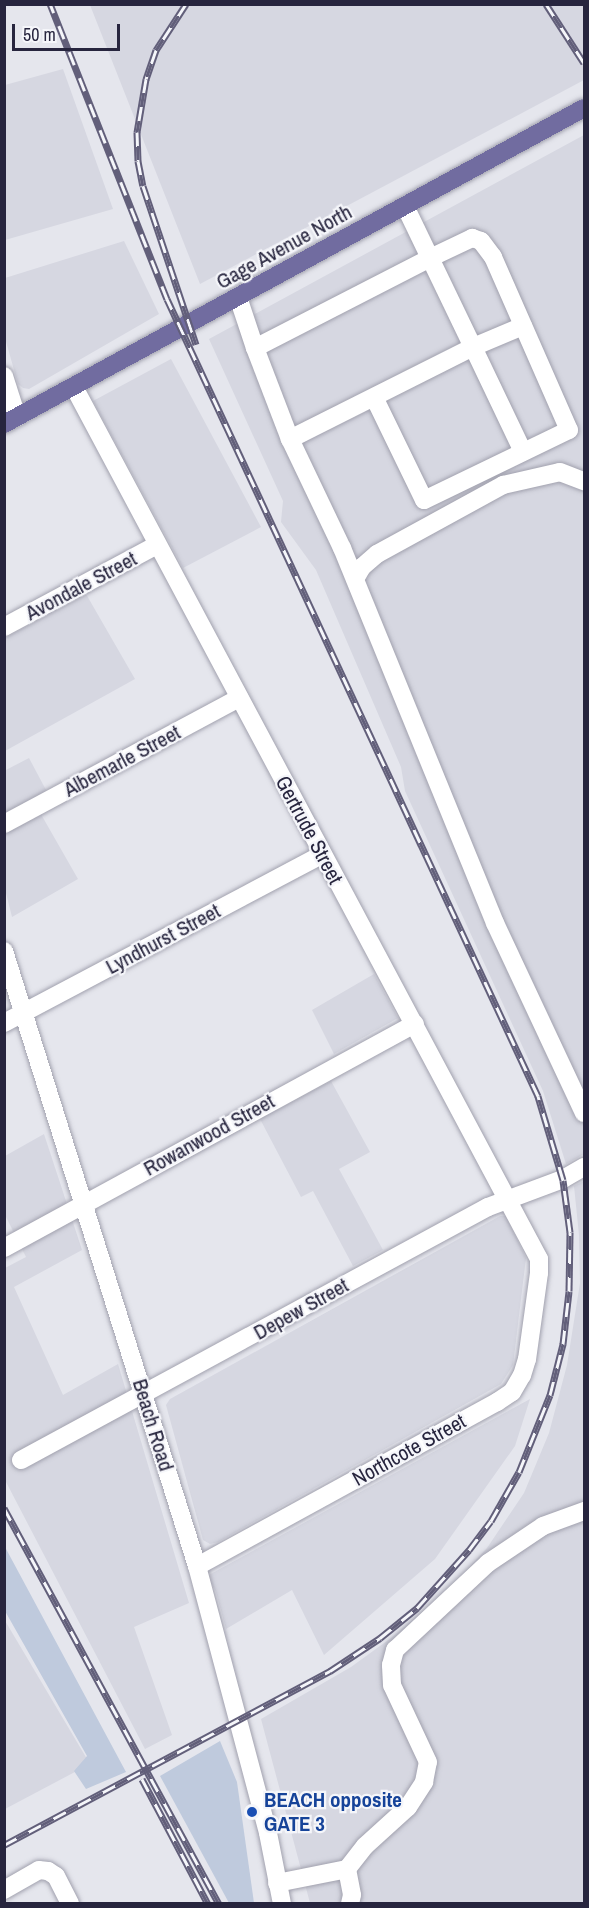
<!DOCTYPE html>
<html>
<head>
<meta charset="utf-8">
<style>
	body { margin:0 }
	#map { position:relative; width:589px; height:1908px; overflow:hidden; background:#e5e6ed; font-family:"Archivo Narrow",sans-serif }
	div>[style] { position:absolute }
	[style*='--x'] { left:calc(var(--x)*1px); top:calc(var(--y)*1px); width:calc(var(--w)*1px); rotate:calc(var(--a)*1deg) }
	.built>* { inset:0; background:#d6d7e1 }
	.green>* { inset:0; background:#bfcadd }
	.roads { filter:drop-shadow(0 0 2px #a1a1ae) drop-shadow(0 0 2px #a1a1ae) }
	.minor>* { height:18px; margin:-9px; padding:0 9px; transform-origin:9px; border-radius:9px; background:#fff }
	.major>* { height:18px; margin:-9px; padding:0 9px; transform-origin:9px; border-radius:9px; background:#716ca0 }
	.rail>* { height:7px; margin-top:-3.5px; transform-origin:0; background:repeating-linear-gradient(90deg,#f5f6fa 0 14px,#625f7a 0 28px); box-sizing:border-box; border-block:2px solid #625f7a }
	.dots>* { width:16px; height:16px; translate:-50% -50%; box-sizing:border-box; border:3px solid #f5f6fa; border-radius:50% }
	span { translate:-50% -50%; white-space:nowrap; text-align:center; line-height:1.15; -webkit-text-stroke:4.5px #f5f6fa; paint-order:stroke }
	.street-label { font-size:21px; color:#27253e }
	.transit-label { font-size:21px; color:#164399; font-weight:700 }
	.left { translate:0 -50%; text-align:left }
	.frame { position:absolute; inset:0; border:6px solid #27253e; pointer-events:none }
	.scale { position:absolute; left:12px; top:24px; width:108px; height:27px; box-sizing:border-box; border:3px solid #27253e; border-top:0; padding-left:8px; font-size:18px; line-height:21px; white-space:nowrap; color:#27253e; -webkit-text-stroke:4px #f5f6fa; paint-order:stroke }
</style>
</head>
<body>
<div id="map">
	<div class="built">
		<i style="clip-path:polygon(90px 5px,584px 5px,584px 80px,200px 284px)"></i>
		<i style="clip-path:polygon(63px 69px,113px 209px,5px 240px,5px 85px)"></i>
		<i style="clip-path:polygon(584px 135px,584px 1154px,566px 1164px,543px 1091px,405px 791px,401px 767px,316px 570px,281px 522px,283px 501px,209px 339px)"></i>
		<i style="clip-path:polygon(124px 241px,159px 314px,29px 389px,23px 388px,18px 384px,5px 338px,5px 278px)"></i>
		<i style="clip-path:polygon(171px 359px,261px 527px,183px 568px,93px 401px)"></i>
		<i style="clip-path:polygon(86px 594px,135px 679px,5px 751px,5px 638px)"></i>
		<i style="clip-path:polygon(29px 758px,46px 790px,42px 816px,78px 879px,12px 917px,5px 889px,4px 771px)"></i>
		<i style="clip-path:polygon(374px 974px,398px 1018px,334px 1054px,312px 1010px)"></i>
		<i style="clip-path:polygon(331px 1081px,370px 1152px,339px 1169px,383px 1250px,353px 1266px,313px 1191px,301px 1197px,260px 1119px)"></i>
		<i style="clip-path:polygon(44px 1134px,82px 1250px,14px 1287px,63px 1395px,118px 1364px,189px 1603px,134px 1627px,172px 1735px,145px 1749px,5px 1480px,5px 1268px,26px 1257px,5px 1215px,5px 1156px)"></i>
		<i style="clip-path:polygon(584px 1181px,584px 1903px,310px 1903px,261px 1719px,351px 1667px,391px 1638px,448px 1590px,487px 1548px,524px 1493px,549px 1433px,567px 1365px,580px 1283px,579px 1235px,574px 1186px)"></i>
		<i style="clip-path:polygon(500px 1216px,506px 1216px,526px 1258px,513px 1365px,501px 1384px,218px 1542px,210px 1544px,203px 1540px,166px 1405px,170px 1399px)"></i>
		<i style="clip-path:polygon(530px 1399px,515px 1446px,435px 1559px,324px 1655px,292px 1590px,226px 1629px,216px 1592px,207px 1576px)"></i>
		<i style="clip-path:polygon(4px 1619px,90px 1764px,5px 1809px,4px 1809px)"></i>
	</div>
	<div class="green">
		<i style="clip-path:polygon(5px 1547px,126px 1772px,86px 1789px,74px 1771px,87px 1756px,5px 1611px)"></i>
		<i style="clip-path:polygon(220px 1741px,237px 1782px,254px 1903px,229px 1903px,160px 1776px)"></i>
	</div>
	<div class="roads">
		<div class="minor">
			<i style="--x:405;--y:206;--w:157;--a:64.3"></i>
			<i style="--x:473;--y:347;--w:205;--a:153.3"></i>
			<i style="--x:290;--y:439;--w:121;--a:64.5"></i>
			<i style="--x:342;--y:548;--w:405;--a:67.8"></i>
			<i style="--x:495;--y:923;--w:210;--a:64.9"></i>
			<i style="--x:238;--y:297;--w:54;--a:71.6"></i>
			<i style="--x:255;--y:348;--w:197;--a:-27.2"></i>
			<i style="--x:430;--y:258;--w:47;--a:-25.5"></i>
			<i style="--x:472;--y:238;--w:9;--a:18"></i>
			<i style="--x:481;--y:241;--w:20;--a:53"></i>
			<i style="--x:493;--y:257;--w:189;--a:66.3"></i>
			<i style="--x:569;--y:430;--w:161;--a:154.2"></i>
			<i style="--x:424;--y:500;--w:114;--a:-115.9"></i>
			<i style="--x:523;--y:326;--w:54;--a:157.2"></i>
			<i style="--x:473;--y:347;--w:116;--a:64.5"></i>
			<i style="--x:255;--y:348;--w:97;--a:69"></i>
			<i style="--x:4;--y:376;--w:43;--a:72.4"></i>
			<i style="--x:74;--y:387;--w:988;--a:61.93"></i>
			<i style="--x:539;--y:1259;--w:14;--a:90"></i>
			<i style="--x:539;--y:1273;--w:87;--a:97.9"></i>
			<i style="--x:527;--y:1359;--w:17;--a:107"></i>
			<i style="--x:522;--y:1375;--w:20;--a:120"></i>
			<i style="--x:512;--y:1392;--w:18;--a:146"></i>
			<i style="--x:497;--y:1402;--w:342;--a:151.3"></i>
			<i style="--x:355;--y:579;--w:14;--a:-60"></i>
			<i style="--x:362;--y:567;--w:20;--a:-41"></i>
			<i style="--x:377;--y:554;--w:144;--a:-28.7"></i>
			<i style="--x:503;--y:485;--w:58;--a:-12.8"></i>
			<i style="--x:560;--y:472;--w:26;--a:21"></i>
			<i style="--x:4;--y:627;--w:174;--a:-28.2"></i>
			<i style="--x:4;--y:824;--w:267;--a:-28.2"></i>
			<i style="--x:4;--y:951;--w:645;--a:72.58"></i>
			<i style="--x:197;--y:1566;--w:276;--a:75.1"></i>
			<i style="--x:268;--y:1833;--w:72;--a:78.8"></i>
			<i style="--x:4;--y:1023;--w:359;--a:-27.9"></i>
			<i style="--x:4;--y:1248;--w:468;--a:-28.6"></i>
			<i style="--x:21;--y:1460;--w:531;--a:-28.45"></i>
			<i style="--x:488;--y:1207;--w:80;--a:-20.5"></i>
			<i style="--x:563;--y:1179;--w:24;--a:-30"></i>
			<i style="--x:347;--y:1869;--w:29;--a:-52"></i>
			<i style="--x:365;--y:1846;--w:58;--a:-42.2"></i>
			<i style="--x:408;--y:1807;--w:30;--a:-57"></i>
			<i style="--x:424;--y:1782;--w:20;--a:-79"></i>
			<i style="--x:428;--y:1762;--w:85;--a:-115.1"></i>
			<i style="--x:392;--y:1685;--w:20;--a:-93"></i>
			<i style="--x:391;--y:1665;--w:16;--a:-75"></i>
			<i style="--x:395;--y:1650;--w:127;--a:-43.1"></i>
			<i style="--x:488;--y:1563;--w:66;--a:-33.9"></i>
			<i style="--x:543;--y:1526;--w:44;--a:-20.1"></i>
			<i style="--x:277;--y:1883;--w:71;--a:-11.3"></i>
			<i style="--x:347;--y:1869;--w:26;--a:79"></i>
			<i style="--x:352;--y:1895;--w:9;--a:103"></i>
			<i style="--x:4;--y:1890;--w:40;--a:-29.7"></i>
			<i style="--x:39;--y:1870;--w:9;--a:6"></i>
			<i style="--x:48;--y:1871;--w:9;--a:32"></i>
			<i style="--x:56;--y:1876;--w:31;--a:63"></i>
		</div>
		<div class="major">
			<i style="--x:4;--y:424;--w:660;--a:-28.58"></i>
		</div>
	</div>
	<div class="rail">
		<i style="--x:186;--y:4;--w:55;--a:123.1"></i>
		<i style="--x:156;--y:50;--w:31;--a:109"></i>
		<i style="--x:146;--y:79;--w:54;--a:99.6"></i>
		<i style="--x:137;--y:132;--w:29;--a:88"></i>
		<i style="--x:138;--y:161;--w:25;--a:79"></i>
		<i style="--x:143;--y:186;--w:167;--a:71.5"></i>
		<i style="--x:546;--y:4;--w:70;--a:57.2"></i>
		<i style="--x:4;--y:1508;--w:451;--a:61.5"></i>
		<i style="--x:142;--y:1779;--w:141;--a:62.2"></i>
		<i style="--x:4;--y:1845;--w:370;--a:-28.1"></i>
		<i style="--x:330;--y:1671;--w:60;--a:-33.4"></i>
		<i style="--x:380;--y:1638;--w:48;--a:-39"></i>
		<i style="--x:417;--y:1608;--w:78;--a:-48.1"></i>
		<i style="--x:469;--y:1550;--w:36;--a:-53"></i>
		<i style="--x:491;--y:1521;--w:56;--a:-60.3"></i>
		<i style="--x:519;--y:1472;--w:83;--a:-68.1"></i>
		<i style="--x:550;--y:1395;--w:53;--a:-75.7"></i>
		<i style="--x:563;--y:1344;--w:53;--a:-83.5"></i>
		<i style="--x:569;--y:1291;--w:59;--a:-89"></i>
		<i style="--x:570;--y:1232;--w:52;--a:-97.7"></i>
		<i style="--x:563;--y:1180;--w:88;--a:-106.6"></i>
		<i style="--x:538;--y:1096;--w:879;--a:-114.96"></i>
		<i style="--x:167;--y:299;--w:317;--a:-111.6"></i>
	</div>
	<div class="dots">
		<i style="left:252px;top:1812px;background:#1a4fb4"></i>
	</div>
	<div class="street-label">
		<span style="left:284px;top:247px;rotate:-29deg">Gage Avenue North</span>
		<span style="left:81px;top:586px;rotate:-28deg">Avondale Street</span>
		<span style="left:122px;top:761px;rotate:-28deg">Albemarle Street</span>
		<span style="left:309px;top:830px;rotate:62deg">Gertrude Street</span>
		<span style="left:163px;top:939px;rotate:-28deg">Lyndhurst Street</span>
		<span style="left:209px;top:1135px;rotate:-29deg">Rowanwood Street</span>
		<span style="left:301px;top:1309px;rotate:-29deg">Depew Street</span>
		<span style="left:153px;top:1425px;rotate:73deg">Beach Road</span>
		<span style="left:409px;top:1450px;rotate:-29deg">Northcote Street</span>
	</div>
	<div class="transit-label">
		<span class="left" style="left:264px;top:1812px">BEACH opposite<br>GATE 3</span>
	</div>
	<div class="frame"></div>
	<div class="scale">50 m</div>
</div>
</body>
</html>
